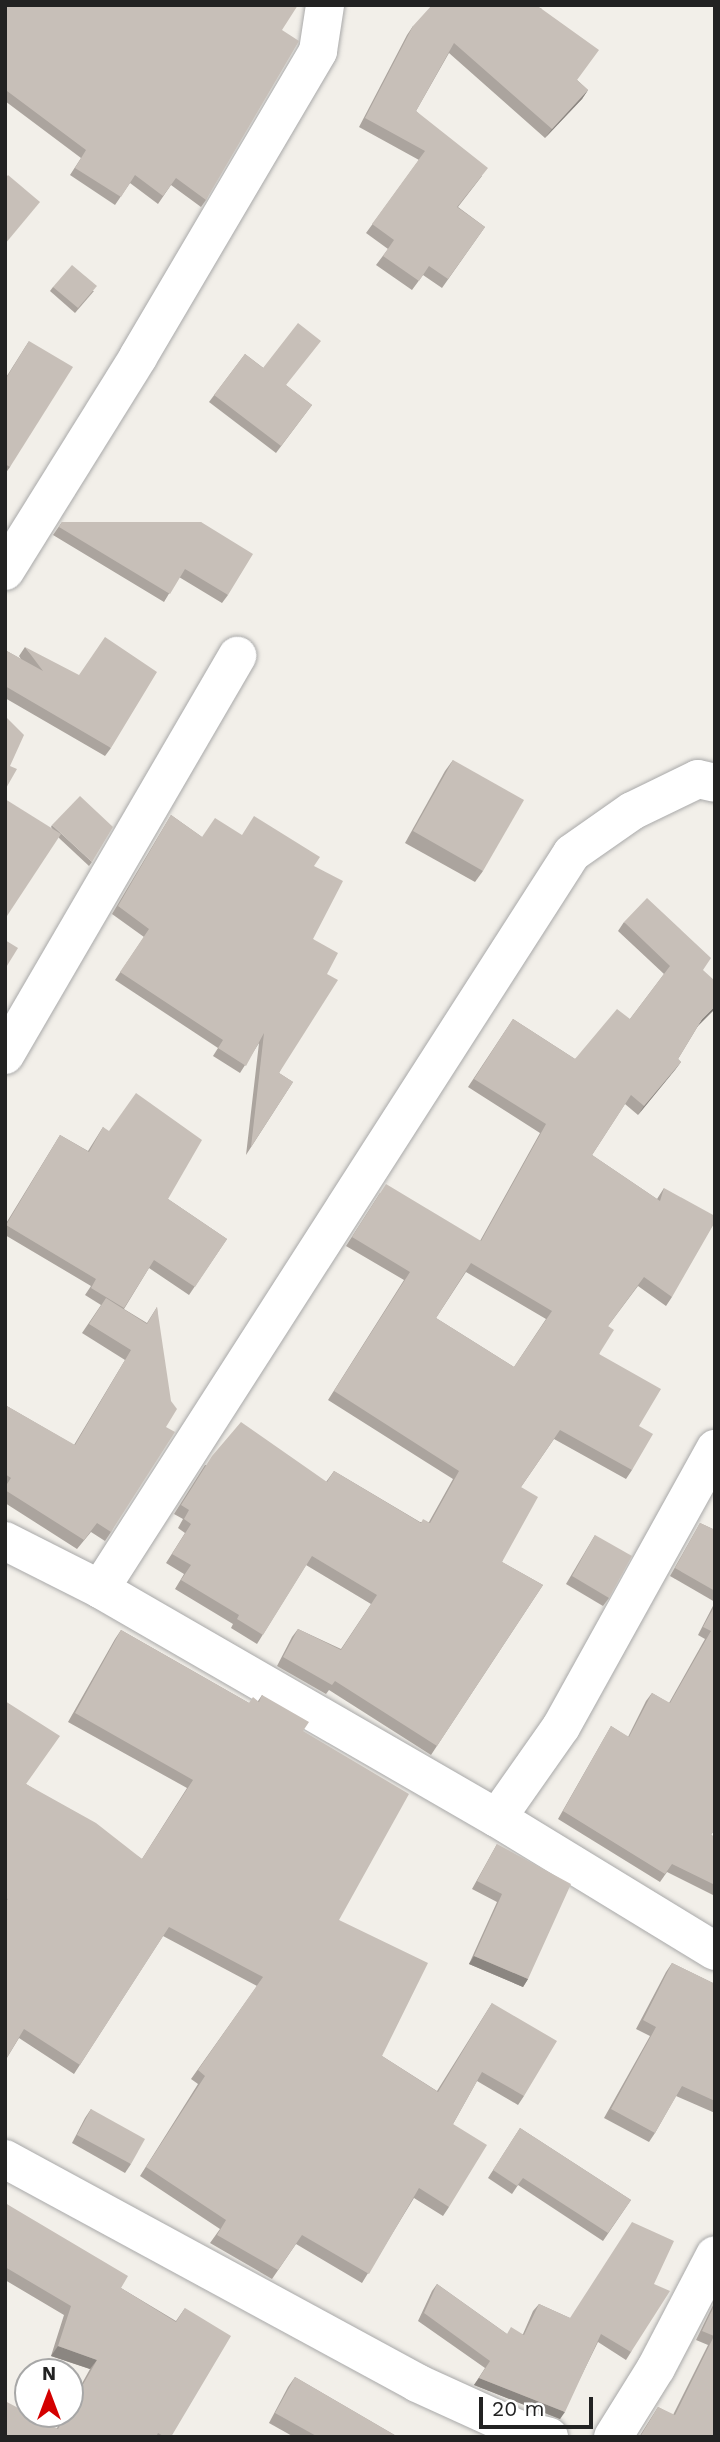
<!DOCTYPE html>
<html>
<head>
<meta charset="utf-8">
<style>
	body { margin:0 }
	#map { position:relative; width:720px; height:2442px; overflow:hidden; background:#f2efe9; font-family:"Work Sans",sans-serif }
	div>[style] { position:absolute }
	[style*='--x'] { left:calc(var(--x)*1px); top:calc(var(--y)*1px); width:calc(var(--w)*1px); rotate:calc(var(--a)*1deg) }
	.roads { filter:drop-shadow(0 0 2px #a9a9a9) drop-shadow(0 0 2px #a9a9a9) }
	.minor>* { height:38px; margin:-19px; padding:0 19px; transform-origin:19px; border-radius:19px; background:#fff }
	.wall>* { inset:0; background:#aba49e }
	.shaded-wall>* { inset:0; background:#8b8681 }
	.building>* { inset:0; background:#c7bfb8 }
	span { translate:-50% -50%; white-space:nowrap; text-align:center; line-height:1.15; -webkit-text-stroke:7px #fff; paint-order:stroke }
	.frame { position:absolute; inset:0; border:7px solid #222; pointer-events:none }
	.north { position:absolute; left:14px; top:2358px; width:70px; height:70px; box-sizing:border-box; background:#fff; border:2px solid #a7a7a7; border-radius:50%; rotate:0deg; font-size:19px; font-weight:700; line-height:28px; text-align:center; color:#222 }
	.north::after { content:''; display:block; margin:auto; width:24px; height:32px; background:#d40000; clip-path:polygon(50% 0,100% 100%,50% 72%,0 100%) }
	.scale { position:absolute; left:479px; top:2397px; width:114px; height:32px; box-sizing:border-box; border:4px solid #222; border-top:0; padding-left:9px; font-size:21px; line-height:24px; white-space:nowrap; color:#222; -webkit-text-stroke:5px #fff; paint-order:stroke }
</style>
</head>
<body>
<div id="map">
	<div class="roads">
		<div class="minor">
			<i style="--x:5;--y:571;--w:252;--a:-58.1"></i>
			<i style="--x:138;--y:357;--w:355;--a:-59.5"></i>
			<i style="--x:318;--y:51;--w:47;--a:-81.3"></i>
			<i style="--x:5;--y:1055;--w:462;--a:-59.8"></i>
			<i style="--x:5;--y:1541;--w:106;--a:26.8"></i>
			<i style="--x:100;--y:1589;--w:458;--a:30"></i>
			<i style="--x:497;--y:1818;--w:255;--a:31.4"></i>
			<i style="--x:100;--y:1589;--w:874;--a:-57.33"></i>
			<i style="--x:572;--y:853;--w:73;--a:-35"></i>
			<i style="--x:632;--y:811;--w:73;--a:-25.9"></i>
			<i style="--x:698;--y:779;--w:17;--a:13"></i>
			<i style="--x:497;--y:1818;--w:111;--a:-54.9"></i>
			<i style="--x:561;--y:1727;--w:318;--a:-61"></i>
			<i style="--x:5;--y:2159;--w:469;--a:28.5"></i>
			<i style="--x:417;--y:2383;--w:111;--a:24.5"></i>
			<i style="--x:518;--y:2429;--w:32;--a:14"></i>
			<i style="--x:613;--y:2437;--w:81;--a:-58.1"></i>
			<i style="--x:656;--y:2368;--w:127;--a:-62.4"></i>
		</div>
	</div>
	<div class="wall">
		<i style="clip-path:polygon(5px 5px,282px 30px,206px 200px,201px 207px,171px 185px,158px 204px,130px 183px,115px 205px,70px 175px,81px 158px,5px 101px)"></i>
		<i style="clip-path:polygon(541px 8px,577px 80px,588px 90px,582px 99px,545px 138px,449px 53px,416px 111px,482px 176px,458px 207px,485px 227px,442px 288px,423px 275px,412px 290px,376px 265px,388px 249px,366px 233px,419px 160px,359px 127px,407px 35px,413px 26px)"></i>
		<i style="clip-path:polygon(53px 287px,94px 291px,75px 313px,50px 291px)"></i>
		<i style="clip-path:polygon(29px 341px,10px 467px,5px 474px,5px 379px)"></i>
		<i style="clip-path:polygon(245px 354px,312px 405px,276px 453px,209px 402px)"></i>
		<i style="clip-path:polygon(62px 522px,201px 522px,228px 595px,222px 603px,179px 577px,164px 602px,53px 535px)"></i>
		<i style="clip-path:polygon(25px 647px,111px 748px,105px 756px,5px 698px,5px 650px,21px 659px,19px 656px)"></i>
		<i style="clip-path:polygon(453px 760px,483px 871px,475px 882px,405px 843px,445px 771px)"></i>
		<i style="clip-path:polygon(171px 815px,202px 837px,242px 835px,314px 866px,313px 939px,327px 974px,279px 1073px,293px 1082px,246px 1155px,259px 1043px,240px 1073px,213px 1056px,218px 1048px,115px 980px,144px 937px,112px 914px)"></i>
		<i style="clip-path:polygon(52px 825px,92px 862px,89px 866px,59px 838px,51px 827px)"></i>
		<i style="clip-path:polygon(evenodd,624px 922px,703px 970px,698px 1026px,678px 1059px,681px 1062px,638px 1115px,625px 1104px,592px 1155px,657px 1199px,664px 1188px,672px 1297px,666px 1306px,638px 1286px,608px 1326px,599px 1354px,639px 1426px,632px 1470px,626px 1479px,554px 1439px,521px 1487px,502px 1562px,543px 1585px,431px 1755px,329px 1690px,326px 1694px,277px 1666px,292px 1637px,298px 1629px,341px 1649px,371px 1604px,306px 1565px,257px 1644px,231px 1628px,233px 1624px,175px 1589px,184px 1574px,166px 1563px,185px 1533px,178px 1528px,183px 1519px,174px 1514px,205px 1465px,326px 1482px,334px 1471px,420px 1522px,429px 1522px,453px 1479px,328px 1400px,404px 1280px,346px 1246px,380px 1193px,480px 1241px,540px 1133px,468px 1087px,513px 1019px,575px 1059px,630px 1019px,664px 974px,618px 931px,624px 922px,466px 1272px,546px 1319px,514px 1367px,436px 1318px,466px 1272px)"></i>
		<i style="clip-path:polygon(103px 1127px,168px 1199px,227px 1239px,189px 1295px,149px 1268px,124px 1309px,147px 1323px,157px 1307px,166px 1427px,111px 1532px,105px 1541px,91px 1532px,77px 1549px,5px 1503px,5px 1405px,74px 1445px,125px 1360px,82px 1333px,101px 1305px,85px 1295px,91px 1286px,5px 1235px,5px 1225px,60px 1135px,88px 1151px)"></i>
		<i style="clip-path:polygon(700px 1523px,715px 1530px,715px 1602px,670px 1576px)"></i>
		<i style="clip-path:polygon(595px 1535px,609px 1598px,603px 1606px,566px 1584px)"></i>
		<i style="clip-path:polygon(715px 1602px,715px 1829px,711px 1835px,715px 1837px,715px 1896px,667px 1872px,660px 1882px,558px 1819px,611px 1726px,628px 1737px,646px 1701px,652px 1693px,669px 1703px,705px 1639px,698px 1635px)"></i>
		<i style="clip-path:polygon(121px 1630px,249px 1703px,258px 1701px,262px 1695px,303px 1731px,339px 1920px,382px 2056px,437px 2091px,492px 2003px,524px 2096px,518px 2105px,477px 2081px,453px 2124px,449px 2207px,443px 2216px,414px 2198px,362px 2283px,296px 2244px,272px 2279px,210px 2243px,220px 2229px,140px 2176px,198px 2084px,191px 2079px,257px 1986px,163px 1936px,74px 2074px,19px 2038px,5px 2061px,5px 1701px,26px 1784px,142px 1859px,187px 1788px,68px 1722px,115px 1639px)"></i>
		<i style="clip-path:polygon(497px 1844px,528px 1979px,523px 1987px,469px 1964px,497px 1902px,472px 1889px)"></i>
		<i style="clip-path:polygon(672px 1963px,715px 1984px,715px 2113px,676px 2096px,655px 2133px,649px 2142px,604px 2118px,650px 2036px,636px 2029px,666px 1972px)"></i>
		<i style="clip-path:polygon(91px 2109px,131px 2164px,125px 2173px,72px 2143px,85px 2118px)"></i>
		<i style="clip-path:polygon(520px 2128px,631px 2200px,603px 2241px,518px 2185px,512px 2194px,488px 2178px)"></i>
		<i style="clip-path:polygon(5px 2203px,121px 2288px,176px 2321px,185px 2308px,171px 2437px,5px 2437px,57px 2428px,65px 2414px,70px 2414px,70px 2405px,90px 2369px,51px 2356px,64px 2315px,5px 2280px)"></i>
		<i style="clip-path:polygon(437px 2284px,507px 2334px,523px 2334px,533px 2311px,539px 2304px,570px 2318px,654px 2284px,631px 2352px,626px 2360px,598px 2342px,560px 2419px,474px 2385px,485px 2368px,418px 2321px,432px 2291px)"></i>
		<i style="clip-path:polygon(715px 2301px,715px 2437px,639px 2437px,658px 2407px,673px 2415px,708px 2345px,696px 2340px)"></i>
		<i style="clip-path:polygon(295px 2377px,398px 2437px,294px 2437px,269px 2423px,288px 2387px)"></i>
	</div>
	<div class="shaded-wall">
		<i style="clip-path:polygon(588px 90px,582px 99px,545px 138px,552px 129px)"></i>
		<i style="clip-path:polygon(715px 1006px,715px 1009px,696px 1028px,702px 1019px)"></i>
		<i style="clip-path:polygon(681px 1062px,675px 1070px,638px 1115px,644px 1106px)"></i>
		<i style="clip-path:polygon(474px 1956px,528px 1979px,523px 1987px,469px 1964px)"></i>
		<i style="clip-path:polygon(58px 2346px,97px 2360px,90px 2369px,51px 2356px)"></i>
		<i style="clip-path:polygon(479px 2378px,565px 2412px,560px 2419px,474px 2385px)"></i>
	</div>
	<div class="building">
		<i style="clip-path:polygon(5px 5px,298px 5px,282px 30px,299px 41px,206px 200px,176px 178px,163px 196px,135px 175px,121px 197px,75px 168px,86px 150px,7px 91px,5px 92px)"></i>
		<i style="clip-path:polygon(432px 5px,540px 5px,539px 7px,599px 50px,577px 80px,588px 90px,552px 129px,454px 43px,416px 111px,488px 168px,457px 207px,485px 227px,448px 279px,429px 266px,419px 281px,383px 256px,394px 240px,372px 224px,425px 151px,365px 118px,413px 26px)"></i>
		<i style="clip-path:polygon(8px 175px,40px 202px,5px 244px,5px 179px)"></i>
		<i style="clip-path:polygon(72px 265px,97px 286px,78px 308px,53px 287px)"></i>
		<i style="clip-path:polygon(298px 323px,321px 341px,286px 385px,312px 405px,281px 446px,214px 395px,245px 354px,263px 368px)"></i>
		<i style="clip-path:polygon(29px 341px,73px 367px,10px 467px,5px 464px,5px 380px)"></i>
		<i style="clip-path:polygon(62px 522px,201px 522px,253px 554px,228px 595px,185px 569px,170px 594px,59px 527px)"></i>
		<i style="clip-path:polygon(105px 637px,157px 672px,111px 748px,5px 686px,5px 650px,43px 671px,25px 647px,79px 675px)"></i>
		<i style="clip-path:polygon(5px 716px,24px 735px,10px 766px,17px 769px,5px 790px)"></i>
		<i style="clip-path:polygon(453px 760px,524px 800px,483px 871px,413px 831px)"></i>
		<i style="clip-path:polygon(80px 796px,113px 827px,92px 862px,52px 825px)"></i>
		<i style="clip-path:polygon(5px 799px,61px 834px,5px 919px)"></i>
		<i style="clip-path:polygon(171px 815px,202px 837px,215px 818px,242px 835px,254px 816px,320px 857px,314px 866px,343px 881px,313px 939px,338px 953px,327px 974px,338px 980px,279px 1073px,293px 1082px,251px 1147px,264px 1033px,246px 1066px,218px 1048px,223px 1040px,120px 972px,149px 929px,118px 906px)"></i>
		<i style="clip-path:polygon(evenodd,647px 898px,711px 958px,703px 970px,715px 981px,715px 1006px,702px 1019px,678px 1059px,681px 1062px,644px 1106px,631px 1095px,592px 1155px,660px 1201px,664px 1188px,715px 1216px,715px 1222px,672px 1297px,644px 1277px,608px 1326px,614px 1330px,599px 1354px,661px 1389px,639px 1426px,653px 1434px,632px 1470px,560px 1430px,521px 1487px,538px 1497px,502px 1562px,543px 1585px,437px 1746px,335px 1681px,332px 1685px,283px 1657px,298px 1629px,341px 1650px,377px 1595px,312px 1556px,263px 1635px,237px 1619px,239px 1615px,181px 1580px,191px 1565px,172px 1554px,191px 1524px,184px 1519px,189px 1510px,181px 1505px,212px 1456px,241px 1422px,327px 1482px,334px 1471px,421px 1523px,423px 1519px,430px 1523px,459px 1471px,334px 1391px,410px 1272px,352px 1237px,386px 1184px,481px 1241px,546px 1124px,474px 1079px,513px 1019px,575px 1059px,617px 1009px,630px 1019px,670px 966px,624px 922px,647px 898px,471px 1263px,552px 1311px,514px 1367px,436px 1318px,471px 1263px)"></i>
		<i style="clip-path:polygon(5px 940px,18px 948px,5px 969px)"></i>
		<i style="clip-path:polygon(136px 1093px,202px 1140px,168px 1199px,227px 1239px,195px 1287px,154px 1260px,124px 1308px,91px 1288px,96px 1279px,6px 1225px,60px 1135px,89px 1152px,103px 1127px,109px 1131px)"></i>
		<i style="clip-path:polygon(106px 1298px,147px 1324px,157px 1307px,171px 1401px,177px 1409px,166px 1427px,175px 1432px,111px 1532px,97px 1523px,84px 1540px,5px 1490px,5px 1487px,11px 1478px,5px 1474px,5px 1405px,75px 1445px,131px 1350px,89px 1324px)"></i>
		<i style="clip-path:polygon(700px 1523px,715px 1530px,715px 1591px,675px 1568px)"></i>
		<i style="clip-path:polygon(595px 1535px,632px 1556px,609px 1598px,572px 1576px)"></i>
		<i style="clip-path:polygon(715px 1605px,715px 1829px,711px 1835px,715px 1837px,715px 1885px,672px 1864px,665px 1874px,563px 1811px,611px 1726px,629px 1737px,652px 1693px,670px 1703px,711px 1631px,703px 1627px)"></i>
		<i style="clip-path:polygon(121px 1630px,249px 1703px,253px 1697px,259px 1702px,262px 1695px,309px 1722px,303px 1731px,409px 1794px,339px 1920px,428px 1963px,382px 2056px,438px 2092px,492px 2003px,557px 2041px,524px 2096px,482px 2072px,453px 2124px,487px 2145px,449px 2207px,419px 2188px,369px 2274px,302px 2235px,278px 2270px,217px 2235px,226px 2220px,146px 2167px,205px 2076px,198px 2070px,263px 1977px,169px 1927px,80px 2065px,24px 2029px,5px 2061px,5px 1903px,8px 1899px,5px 1898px,5px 1701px,60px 1736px,26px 1784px,96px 1823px,142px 1859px,193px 1780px,75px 1713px)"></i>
		<i style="clip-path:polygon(497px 1844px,571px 1884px,528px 1979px,474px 1956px,502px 1894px,477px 1881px)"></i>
		<i style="clip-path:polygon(672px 1963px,715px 1984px,715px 2101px,682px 2086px,655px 2133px,611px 2109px,656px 2027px,643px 2020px)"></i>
		<i style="clip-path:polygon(91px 2109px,145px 2139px,131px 2164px,77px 2135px)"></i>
		<i style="clip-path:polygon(520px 2128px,631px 2200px,608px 2233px,523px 2178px,517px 2186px,493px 2170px)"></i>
		<i style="clip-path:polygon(5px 2203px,128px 2276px,121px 2288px,176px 2322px,185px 2308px,231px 2336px,171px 2437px,165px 2437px,158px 2433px,156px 2437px,5px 2437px,5px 2401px,58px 2429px,66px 2414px,70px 2414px,70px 2407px,97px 2360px,58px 2346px,71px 2306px,5px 2267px)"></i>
		<i style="clip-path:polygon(632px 2222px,674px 2241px,654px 2284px,670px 2291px,631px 2352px,601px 2334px,565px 2412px,479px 2378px,490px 2361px,424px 2313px,437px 2284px,507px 2334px,511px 2327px,524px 2335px,539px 2304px,570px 2318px)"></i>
		<i style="clip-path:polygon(715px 2304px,715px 2437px,640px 2437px,658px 2407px,675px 2415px,714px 2336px,702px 2331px)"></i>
		<i style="clip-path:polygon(295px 2377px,398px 2437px,318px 2437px,275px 2413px)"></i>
	</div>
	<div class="frame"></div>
	<div class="north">N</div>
	<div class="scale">20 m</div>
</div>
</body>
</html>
